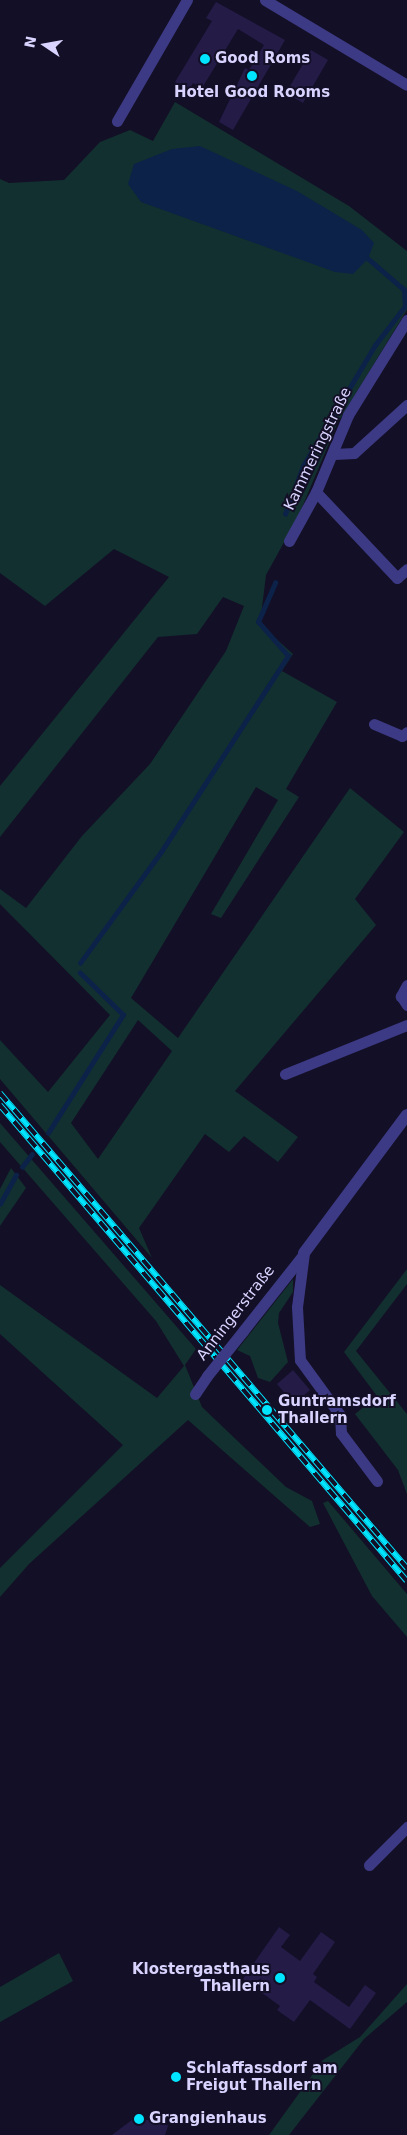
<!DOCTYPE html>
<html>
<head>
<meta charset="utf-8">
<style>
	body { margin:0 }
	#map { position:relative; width:407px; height:2135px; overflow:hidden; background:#130f26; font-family:"DejaVu Sans",sans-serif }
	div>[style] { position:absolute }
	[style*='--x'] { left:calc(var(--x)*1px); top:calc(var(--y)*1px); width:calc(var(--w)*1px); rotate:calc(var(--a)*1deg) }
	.green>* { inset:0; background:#12302f }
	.water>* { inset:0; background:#0c2248 }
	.stream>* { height:4.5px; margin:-2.25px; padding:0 2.25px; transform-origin:2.25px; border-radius:2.25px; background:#0c2248 }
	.building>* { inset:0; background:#241b47 }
	.minor>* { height:11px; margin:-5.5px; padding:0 5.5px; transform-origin:5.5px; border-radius:5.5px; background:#3d3a85 }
	.tertiary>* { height:12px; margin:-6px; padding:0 6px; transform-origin:6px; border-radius:6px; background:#3d3a85 }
	.rail>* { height:5.5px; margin-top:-2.75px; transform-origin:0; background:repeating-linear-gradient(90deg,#130f26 0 11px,#00e5ff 0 22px); box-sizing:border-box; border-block:1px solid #00e5ff }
	.minor-bridge>* { height:11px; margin:-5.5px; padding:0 5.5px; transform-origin:5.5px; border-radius:5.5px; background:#3d3a85 }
	.dots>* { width:14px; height:14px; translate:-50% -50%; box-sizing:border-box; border:2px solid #130f26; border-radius:50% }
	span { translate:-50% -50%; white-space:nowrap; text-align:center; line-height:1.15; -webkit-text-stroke:4px #130f26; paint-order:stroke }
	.poi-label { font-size:15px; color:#d9d4ff; font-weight:700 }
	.left { translate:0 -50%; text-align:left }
	.right { translate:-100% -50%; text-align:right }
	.street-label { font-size:15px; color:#d9d4ff }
	.north { position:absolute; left:20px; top:20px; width:50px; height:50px; -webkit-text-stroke:4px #130f26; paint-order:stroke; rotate:282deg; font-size:14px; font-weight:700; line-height:20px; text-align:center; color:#d9d4ff }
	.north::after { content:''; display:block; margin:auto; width:18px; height:22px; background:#d9d4ff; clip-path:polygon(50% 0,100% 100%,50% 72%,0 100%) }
</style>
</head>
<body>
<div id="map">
	<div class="green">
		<i style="clip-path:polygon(evenodd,175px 102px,349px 206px,407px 251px,407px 310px,337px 424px,298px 517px,266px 575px,260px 624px,293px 654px,282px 671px,337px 702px,286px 789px,299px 797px,221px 918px,211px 914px,278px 800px,256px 787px,131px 998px,178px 1038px,350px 788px,404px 832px,355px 899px,376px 925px,235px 1091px,298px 1137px,278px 1162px,244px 1136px,229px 1152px,205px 1134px,139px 1228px,152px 1258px,0 1079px,0 1040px,48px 1092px,110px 1015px,0 904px,0 889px,26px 908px,82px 836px,150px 764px,226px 651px,244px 606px,223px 597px,197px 634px,158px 637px,0 837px,0 786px,169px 577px,114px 549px,45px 606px,0 573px,0 179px,9px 183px,64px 180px,100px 142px,130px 130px,153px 141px,175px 102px,138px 1020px,172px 1051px,98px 1159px,71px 1123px,138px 1020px)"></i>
		<i style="clip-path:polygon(0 1123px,196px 1349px,185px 1365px,202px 1407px,286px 1487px,312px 1501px,320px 1524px,310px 1527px,188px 1420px,29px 1564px,0 1597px,0 1568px,123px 1445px,0 1334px,0 1285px,157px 1398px,184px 1366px,156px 1321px,0 1142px)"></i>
		<i style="clip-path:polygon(11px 1168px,26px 1188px,0 1226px,0 1189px)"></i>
		<i style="clip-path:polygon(407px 1269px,407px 1284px,356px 1351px,407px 1414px,407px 1494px,398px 1470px,355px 1414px,377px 1396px,344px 1352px)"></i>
		<i style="clip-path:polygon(293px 1279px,293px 1292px,279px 1313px,278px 1323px,288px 1362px,270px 1382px,258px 1378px,250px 1356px,237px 1350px)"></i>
		<i style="clip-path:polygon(328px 1501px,407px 1594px,407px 1637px,372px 1596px,323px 1503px)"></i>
		<i style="clip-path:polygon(59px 1953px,73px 1981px,0 2022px,0 1987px)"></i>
		<i style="clip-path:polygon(407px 1984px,407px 2002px,364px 2039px,289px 2135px,269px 2135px,323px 2060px,360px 2037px)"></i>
	</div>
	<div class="water">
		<i style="clip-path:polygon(200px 146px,297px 191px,362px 230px,374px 243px,368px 259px,353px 274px,335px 272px,141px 202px,128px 184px,134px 164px,172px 149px)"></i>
	</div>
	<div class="stream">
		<i style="--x:285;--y:514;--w:51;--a:-69.4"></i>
		<i style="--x:303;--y:466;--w:141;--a:-59.2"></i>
		<i style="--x:375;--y:345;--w:49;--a:-52.4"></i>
		<i style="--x:405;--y:306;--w:16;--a:-94"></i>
		<i style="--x:404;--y:290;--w:48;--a:-139.3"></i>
		<i style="--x:80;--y:963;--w:137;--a:-53.9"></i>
		<i style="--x:161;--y:852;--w:234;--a:-57.1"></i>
		<i style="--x:288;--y:656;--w:45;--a:-131.4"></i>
		<i style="--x:258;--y:622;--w:43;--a:-66.4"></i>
		<i style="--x:48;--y:1133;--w:140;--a:-57.6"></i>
		<i style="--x:123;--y:1015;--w:60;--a:-135.7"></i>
		<i style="--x:22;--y:1167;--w:16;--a:-52"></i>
		<i style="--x:0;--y:1204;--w:33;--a:-61"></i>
	</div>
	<div class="building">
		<i style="clip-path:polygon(216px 2px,285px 40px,233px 130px,219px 122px,245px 68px,249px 70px,264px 45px,238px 29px,202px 88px,193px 83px,189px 90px,175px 82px,212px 21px,206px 18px)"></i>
		<i style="clip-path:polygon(311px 50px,328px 60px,303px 103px,286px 93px)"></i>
		<i style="clip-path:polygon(293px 1370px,310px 1390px,294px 1404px,277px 1384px)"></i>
		<i style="clip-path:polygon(279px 1927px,290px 1935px,281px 1947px,300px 1961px,321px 1932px,335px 1942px,313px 1974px,317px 1977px,314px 1982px,349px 2007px,365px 1985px,376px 1993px,350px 2029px,310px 2000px,294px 2022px,277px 2010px,280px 2006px,243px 1979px)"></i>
		<i style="clip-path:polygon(141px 2113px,146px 2120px,164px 2119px,168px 2126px,165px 2135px,112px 2135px)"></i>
	</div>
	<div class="minor">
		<i style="--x:265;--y:0;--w:165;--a:30.9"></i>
		<i style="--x:117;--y:121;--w:140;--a:-60"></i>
		<i style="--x:334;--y:454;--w:20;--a:-3"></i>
		<i style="--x:354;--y:453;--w:72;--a:-42.2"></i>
		<i style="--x:316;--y:492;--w:118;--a:46.7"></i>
		<i style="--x:397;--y:578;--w:13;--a:-42"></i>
		<i style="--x:289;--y:541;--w:56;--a:-61.1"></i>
		<i style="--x:316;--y:492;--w:83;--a:-67.4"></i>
		<i style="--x:348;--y:415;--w:112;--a:-58.2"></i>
		<i style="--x:374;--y:724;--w:30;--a:23"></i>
		<i style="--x:402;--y:736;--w:6;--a:-39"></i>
		<i style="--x:407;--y:985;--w:13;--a:119"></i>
		<i style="--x:401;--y:996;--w:11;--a:56"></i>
		<i style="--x:285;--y:1074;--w:131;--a:-21.9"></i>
		<i style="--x:304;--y:1253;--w:54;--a:97.4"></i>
		<i style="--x:297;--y:1307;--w:53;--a:86.8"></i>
		<i style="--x:300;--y:1360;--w:68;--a:54"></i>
		<i style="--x:340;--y:1415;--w:18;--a:87"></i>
		<i style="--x:341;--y:1433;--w:60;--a:53.1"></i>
		<i style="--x:243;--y:1331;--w:97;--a:-51.7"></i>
		<i style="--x:195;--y:1394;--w:22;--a:-56"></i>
		<i style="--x:369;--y:1865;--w:54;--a:-45"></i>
	</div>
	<div class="tertiary">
		<i style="--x:304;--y:1253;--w:172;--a:-53.3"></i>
	</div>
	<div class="rail">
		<i style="--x:0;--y:1093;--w:626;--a:49.41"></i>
		<i style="--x:0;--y:1105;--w:626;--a:49.47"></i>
	</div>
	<div class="minor-bridge">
		<i style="--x:207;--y:1376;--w:58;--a:-51.3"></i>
	</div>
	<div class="dots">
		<i style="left:205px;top:59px;background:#00e5ff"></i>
		<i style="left:252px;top:76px;background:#00e5ff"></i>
		<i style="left:267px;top:1410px;background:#00e5ff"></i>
		<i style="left:280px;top:1978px;background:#00e5ff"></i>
		<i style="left:176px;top:2077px;background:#00e5ff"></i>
		<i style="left:139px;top:2119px;background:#00e5ff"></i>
	</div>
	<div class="poi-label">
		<span class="left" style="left:215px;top:59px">Good Roms</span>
		<span style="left:252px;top:93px">Hotel Good Rooms</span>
		<span class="left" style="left:278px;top:1410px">Guntramsdorf<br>Thallern</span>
		<span class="right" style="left:270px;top:1978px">Klostergasthaus<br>Thallern</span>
		<span class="left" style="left:186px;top:2077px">Schlaffassdorf am<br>Freigut Thallern</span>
		<span class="left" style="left:149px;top:2119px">Grangienhaus</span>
	</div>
	<div class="street-label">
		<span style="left:318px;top:449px;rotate:-64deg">Kammeringstraße</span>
		<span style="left:236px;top:1313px;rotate:-52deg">Anningerstraße</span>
	</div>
	<div class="north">N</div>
</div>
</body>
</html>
